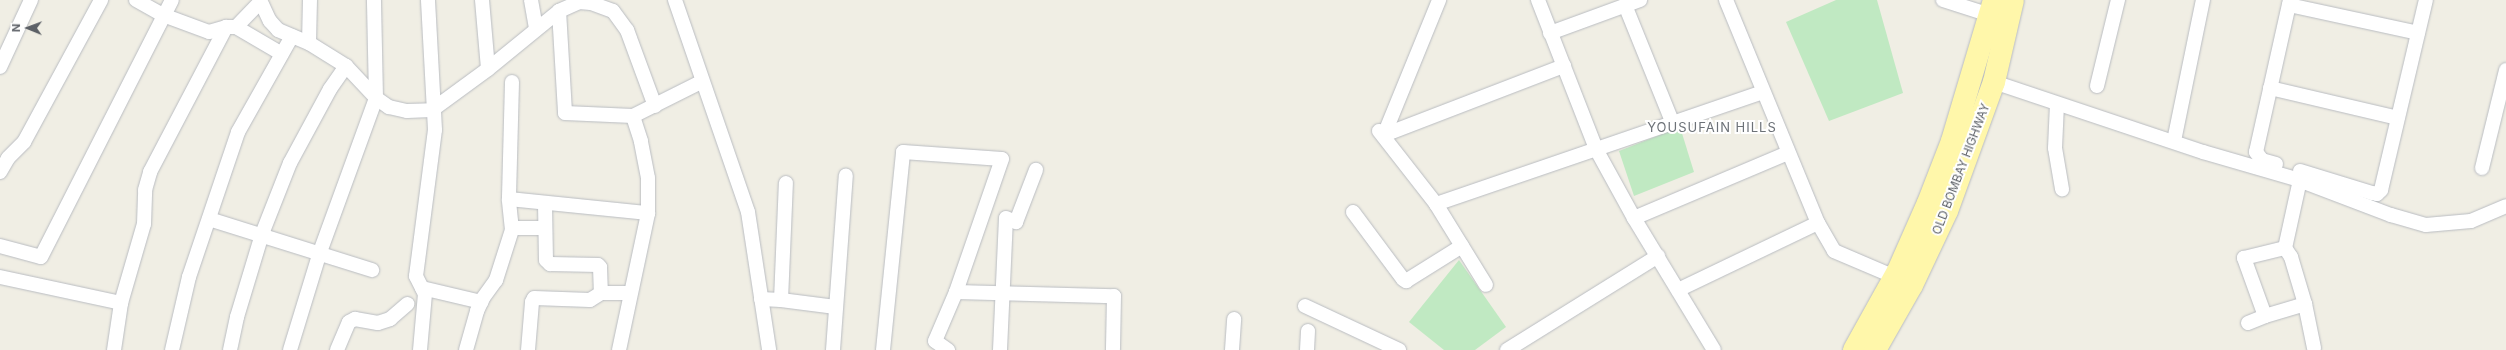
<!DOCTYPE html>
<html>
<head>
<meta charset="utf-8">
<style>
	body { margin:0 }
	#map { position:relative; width:2506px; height:350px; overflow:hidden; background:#f0eee4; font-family:Inter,sans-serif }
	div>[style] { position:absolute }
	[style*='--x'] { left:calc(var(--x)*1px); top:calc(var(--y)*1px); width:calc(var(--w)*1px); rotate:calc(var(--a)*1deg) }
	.green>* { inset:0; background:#c0e9c2 }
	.roads { filter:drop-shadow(0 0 1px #b9bcc1) drop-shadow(0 0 1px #b9bcc1) }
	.minor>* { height:14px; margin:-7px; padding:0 7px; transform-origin:7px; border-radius:7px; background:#fff }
	.primary>* { height:22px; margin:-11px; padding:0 11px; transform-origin:11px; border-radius:11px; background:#fff7aa }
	span { translate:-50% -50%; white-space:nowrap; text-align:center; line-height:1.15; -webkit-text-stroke:4px #fff; paint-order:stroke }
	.street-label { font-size:12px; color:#5c6066 }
	.neighbourhood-label { font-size:13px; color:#6d7278; letter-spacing:1px }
	.north { position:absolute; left:8px; top:8px; width:40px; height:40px; -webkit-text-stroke:3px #fff; paint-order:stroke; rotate:271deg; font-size:11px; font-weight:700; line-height:16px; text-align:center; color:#5c6066 }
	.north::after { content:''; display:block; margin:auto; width:14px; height:18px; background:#5c6066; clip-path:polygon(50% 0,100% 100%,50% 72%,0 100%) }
</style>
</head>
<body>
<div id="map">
	<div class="green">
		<i style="clip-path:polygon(1836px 0,1877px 0,1903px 93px,1829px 121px,1786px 22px)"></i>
		<i style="clip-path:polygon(1680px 127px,1694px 172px,1634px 196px,1619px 151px)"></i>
		<i style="clip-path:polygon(1459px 260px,1506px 327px,1475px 350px,1444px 350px,1409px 322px)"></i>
	</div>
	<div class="roads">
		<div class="minor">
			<i style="--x:136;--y:0;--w:31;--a:29"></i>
			<i style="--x:163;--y:15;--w:49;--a:20.3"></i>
			<i style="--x:209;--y:32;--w:18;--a:-16"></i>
			<i style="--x:226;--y:27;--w:10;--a:0"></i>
			<i style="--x:236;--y:27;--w:53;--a:30.4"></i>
			<i style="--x:260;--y:0;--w:23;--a:65"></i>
			<i style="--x:270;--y:21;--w:12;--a:48"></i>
			<i style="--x:278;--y:30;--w:34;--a:23"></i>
			<i style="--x:309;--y:43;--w:44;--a:31.9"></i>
			<i style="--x:346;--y:66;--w:44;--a:46.8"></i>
			<i style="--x:376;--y:98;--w:16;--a:35"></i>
			<i style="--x:389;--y:107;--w:18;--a:13"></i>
			<i style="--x:407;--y:111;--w:25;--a:-2"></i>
			<i style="--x:432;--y:110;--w:69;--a:-36.2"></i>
			<i style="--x:488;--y:69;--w:92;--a:-39.2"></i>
			<i style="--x:559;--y:11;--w:22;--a:-24"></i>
			<i style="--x:579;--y:2;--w:12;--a:5"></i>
			<i style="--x:591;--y:3;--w:23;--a:20"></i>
			<i style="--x:613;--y:11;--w:24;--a:54"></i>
			<i style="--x:627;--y:30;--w:81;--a:69.8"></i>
			<i style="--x:482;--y:0;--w:69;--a:85"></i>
			<i style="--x:531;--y:0;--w:28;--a:80"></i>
			<i style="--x:675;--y:0;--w:224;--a:71"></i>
			<i style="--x:748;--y:212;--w:140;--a:81.3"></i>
			<i style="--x:1538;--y:0;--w:160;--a:68.7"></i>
			<i style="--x:1596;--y:149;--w:79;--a:61.2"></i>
			<i style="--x:1634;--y:218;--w:154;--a:58.8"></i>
			<i style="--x:1726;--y:0;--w:241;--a:67.6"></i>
			<i style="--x:1818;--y:223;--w:32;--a:60"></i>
			<i style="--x:1834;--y:251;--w:66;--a:23.1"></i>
			<i style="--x:1943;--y:0;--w:49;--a:17.7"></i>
			<i style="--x:1625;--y:5;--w:128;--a:68"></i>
			<i style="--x:2289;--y:5;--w:132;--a:12.2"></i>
			<i style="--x:559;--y:11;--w:102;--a:86.6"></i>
			<i style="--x:565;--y:113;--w:68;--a:2.5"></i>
			<i style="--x:633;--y:116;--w:76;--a:-26.6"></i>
			<i style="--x:236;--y:27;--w:35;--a:-46"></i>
			<i style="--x:1550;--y:33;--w:96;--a:-20.1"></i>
			<i style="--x:309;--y:43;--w:43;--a:-88.7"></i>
			<i style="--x:0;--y:67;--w:74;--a:-65.2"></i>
			<i style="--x:512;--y:82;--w:117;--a:91.5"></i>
			<i style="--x:509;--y:199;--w:140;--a:5.8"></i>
			<i style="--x:1994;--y:82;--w:220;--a:18.5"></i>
			<i style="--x:2203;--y:152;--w:97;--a:16.2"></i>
			<i style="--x:2296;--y:179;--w:102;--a:20.8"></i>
			<i style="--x:2391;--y:215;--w:36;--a:16"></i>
			<i style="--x:2426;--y:225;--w:45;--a:-5.1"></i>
			<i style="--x:2471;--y:221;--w:38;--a:-23"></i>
			<i style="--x:2097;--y:86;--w:89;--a:-76.3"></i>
			<i style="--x:2270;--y:88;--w:131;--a:13.2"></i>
			<i style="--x:2057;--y:104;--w:44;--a:92.6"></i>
			<i style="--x:2055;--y:148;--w:42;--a:80.3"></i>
			<i style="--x:1379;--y:131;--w:93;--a:52"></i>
			<i style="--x:1436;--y:204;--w:95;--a:58.3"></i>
			<i style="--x:1384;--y:135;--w:193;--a:-21"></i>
			<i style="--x:1384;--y:135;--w:146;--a:-67.8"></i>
			<i style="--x:2175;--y:136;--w:139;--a:-78.4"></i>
			<i style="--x:2276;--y:164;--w:15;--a:-164"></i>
			<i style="--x:2262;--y:160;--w:10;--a:-127"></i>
			<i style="--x:2256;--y:152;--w:156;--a:-77.4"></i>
			<i style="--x:2482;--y:168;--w:101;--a:-76.2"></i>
			<i style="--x:2300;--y:171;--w:75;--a:17"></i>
			<i style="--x:2372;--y:193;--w:5;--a:11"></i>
			<i style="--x:2377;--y:194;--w:6;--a:-45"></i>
			<i style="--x:2381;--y:190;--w:195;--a:-76.7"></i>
			<i style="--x:0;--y:172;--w:16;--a:-60"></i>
			<i style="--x:8;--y:158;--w:23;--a:-45"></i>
			<i style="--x:24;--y:142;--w:162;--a:-61.5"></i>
			<i style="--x:545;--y:204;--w:56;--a:89"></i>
			<i style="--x:546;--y:260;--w:6;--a:45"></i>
			<i style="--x:550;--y:264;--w:48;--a:1.2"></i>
			<i style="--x:598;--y:265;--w:3;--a:45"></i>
			<i style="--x:600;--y:267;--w:26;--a:88"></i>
			<i style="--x:1436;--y:204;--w:346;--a:-18.9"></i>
			<i style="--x:1353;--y:212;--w:84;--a:53.3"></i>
			<i style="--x:1403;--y:279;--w:4;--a:34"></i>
			<i style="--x:1406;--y:281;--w:66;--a:-32"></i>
			<i style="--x:1634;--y:218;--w:167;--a:-22.9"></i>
			<i style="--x:209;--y:219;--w:171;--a:17.4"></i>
			<i style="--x:512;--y:228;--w:32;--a:0"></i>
			<i style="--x:0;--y:246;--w:42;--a:15"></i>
			<i style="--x:41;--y:257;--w:288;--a:-63"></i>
			<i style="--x:2285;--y:248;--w:70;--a:-77.6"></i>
			<i style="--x:0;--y:277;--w:124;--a:12.1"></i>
			<i style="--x:422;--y:288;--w:61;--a:13.3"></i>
			<i style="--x:1678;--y:290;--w:155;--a:-25.6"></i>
			<i style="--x:956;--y:292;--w:158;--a:1.5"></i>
			<i style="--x:1114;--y:296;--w:54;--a:91.1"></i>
			<i style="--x:761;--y:299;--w:20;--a:3"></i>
			<i style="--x:781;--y:300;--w:117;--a:-87.6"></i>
			<i style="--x:781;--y:300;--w:55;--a:7.3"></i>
			<i style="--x:1305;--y:306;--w:104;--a:25.1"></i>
			<i style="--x:2265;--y:316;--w:42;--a:-16.7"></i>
			<i style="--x:2248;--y:323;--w:18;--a:-22"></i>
			<i style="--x:2265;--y:316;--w:62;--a:-109.9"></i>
			<i style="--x:2244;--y:258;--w:42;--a:-13.7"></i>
			<i style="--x:2285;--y:248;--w:11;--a:56"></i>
			<i style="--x:2291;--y:257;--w:49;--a:73.4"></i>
			<i style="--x:2305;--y:304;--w:45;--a:78.4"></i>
			<i style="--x:114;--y:350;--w:48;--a:-81.5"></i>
			<i style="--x:121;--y:303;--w:82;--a:-73.8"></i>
			<i style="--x:144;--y:224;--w:34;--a:-88"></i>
			<i style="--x:145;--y:190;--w:19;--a:-74"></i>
			<i style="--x:150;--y:172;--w:164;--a:-62.3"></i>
			<i style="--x:172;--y:350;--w:75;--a:-76.9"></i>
			<i style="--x:189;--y:277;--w:153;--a:-71.3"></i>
			<i style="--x:238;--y:132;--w:110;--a:-60.6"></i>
			<i style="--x:230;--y:350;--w:34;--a:-78"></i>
			<i style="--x:237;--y:317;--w:87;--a:-73.2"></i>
			<i style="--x:262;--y:234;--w:76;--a:-68.5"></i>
			<i style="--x:290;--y:163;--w:84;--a:-61.6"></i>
			<i style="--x:330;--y:89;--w:28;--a:-55"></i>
			<i style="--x:290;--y:350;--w:102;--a:-73"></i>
			<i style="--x:320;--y:252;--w:164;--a:-70"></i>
			<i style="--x:376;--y:98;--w:98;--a:-91.2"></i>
			<i style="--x:337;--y:350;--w:30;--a:-67"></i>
			<i style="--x:349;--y:322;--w:7;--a:-27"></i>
			<i style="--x:355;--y:319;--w:23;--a:10"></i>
			<i style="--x:378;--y:323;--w:13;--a:-18"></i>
			<i style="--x:390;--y:319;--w:23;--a:-41"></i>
			<i style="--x:420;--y:350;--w:56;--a:-84.9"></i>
			<i style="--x:425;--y:294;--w:20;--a:-117"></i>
			<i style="--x:416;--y:276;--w:147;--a:-82.6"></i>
			<i style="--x:435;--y:130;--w:130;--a:-93.1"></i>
			<i style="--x:466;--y:350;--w:41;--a:-74.2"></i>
			<i style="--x:477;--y:311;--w:14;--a:-65"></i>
			<i style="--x:483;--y:298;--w:22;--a:-54"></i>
			<i style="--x:496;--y:280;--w:52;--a:-72.3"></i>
			<i style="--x:512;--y:230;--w:31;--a:-96"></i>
			<i style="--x:528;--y:350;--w:48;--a:-85.2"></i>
			<i style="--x:532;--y:302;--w:4;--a:-63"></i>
			<i style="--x:534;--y:298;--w:56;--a:2"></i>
			<i style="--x:590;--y:300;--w:13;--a:-32"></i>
			<i style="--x:601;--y:293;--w:29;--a:0"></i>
			<i style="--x:619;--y:350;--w:140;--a:-78"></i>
			<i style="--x:648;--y:213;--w:35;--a:-90"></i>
			<i style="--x:648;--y:178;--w:38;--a:-101"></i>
			<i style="--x:641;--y:141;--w:26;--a:-108"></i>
			<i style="--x:833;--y:350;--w:175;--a:-85.8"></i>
			<i style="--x:883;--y:350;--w:199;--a:-84.2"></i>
			<i style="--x:903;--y:152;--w:99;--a:4"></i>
			<i style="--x:1002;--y:159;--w:141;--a:109.1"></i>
			<i style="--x:956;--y:292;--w:53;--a:113.2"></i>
			<i style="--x:935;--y:341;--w:16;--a:35"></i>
			<i style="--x:1000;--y:350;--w:132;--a:-87.4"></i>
			<i style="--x:1006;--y:218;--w:11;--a:22"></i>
			<i style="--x:1016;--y:222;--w:56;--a:-69"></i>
			<i style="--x:1232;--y:350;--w:31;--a:-86"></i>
			<i style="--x:1307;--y:350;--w:19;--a:-87"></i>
			<i style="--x:1507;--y:350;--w:178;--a:-31.9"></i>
		</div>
		<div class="primary">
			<i style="--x:1854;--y:350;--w:90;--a:-60.9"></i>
			<i style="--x:1898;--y:271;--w:74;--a:-66.2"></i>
			<i style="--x:1928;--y:203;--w:66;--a:-68.8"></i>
			<i style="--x:1952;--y:141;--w:147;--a:-73.4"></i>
			<i style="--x:1875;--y:350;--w:75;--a:-60.4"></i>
			<i style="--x:1912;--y:285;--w:82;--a:-64.7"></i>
			<i style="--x:1947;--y:211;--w:137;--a:-70"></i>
			<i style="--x:1994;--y:82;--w:84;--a:-77"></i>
		</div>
	</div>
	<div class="street-label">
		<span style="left:1961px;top:169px;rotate:-69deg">OLD BOMBAY HIGHWAY</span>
	</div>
	<div class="neighbourhood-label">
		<span style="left:1712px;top:127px">YOUSUFAIN HILLS</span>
	</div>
	<div class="north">N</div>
</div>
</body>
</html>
